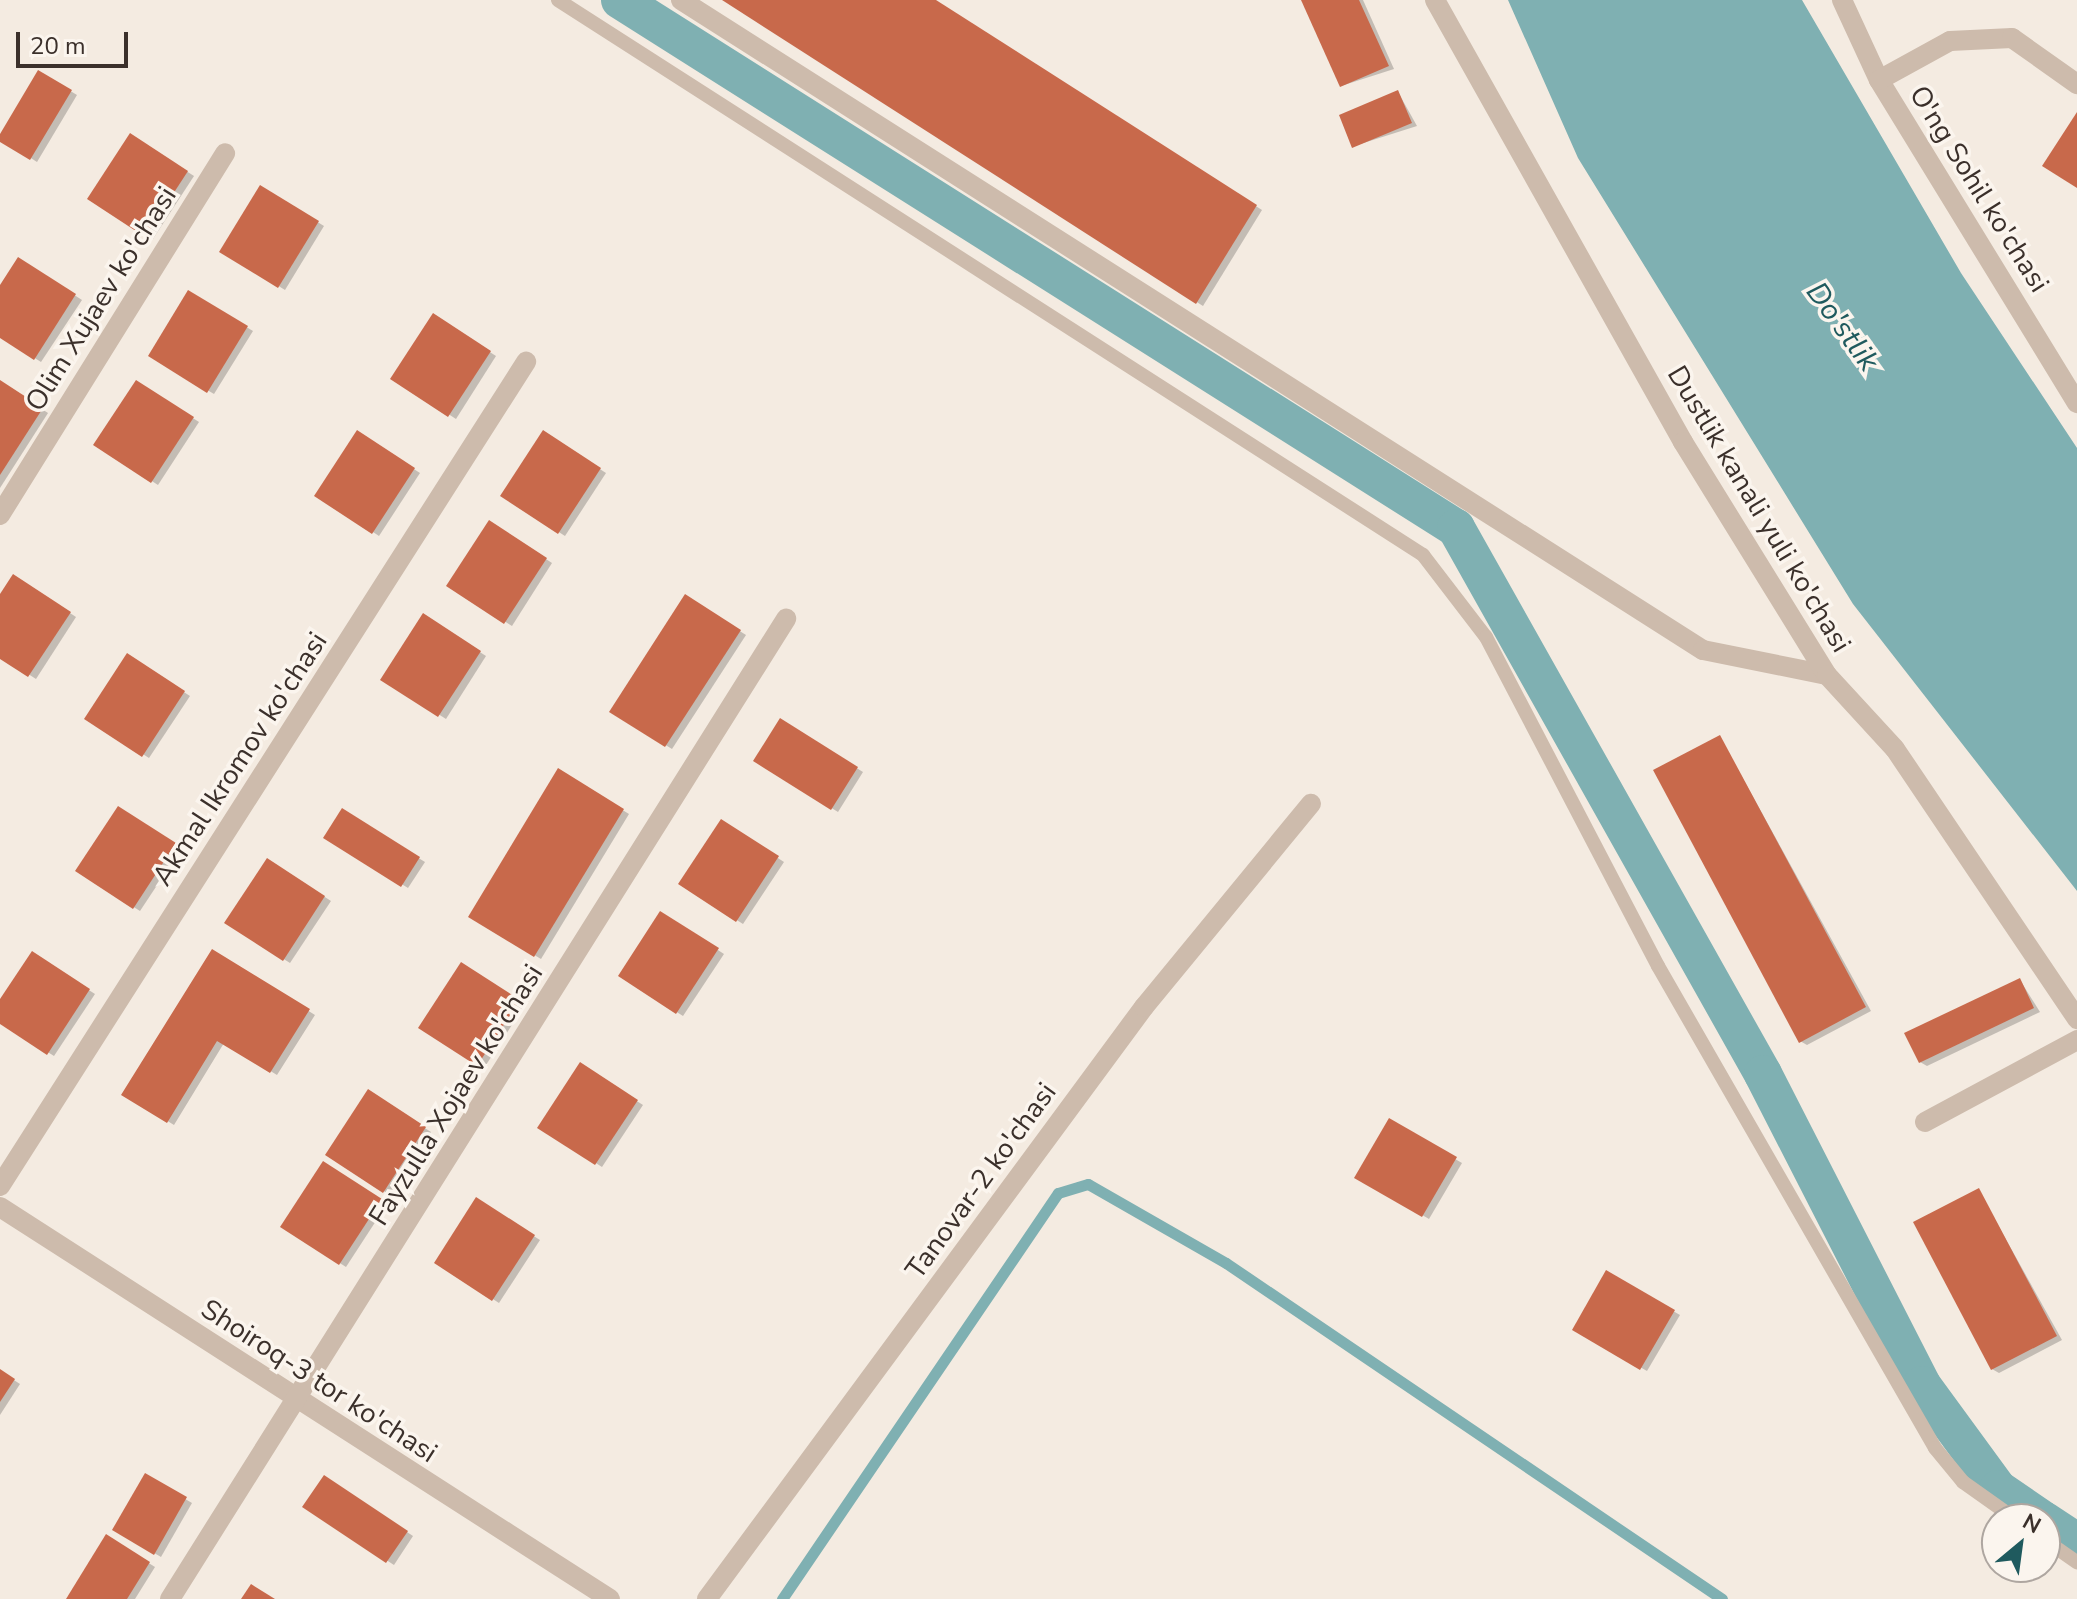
<!DOCTYPE html>
<html>
<head>
<meta charset="utf-8">
<style>
	body { margin:0 }
	#map { position:relative; width:2077px; height:1599px; overflow:hidden; background:#f4ebe1; font-family:"Nunito Sans",sans-serif }
	div>[style] { position:absolute }
	[style*='--x'] { left:calc(var(--x)*1px); top:calc(var(--y)*1px); width:calc(var(--w)*1px); rotate:calc(var(--a)*1deg) }
	.water>* { inset:0; background:#7fb0b2 }
	.shadow>* { inset:0; background:#0003 }
	.stream>* { height:11px; margin:-5.5px; padding:0 5.5px; transform-origin:5.5px; border-radius:5.5px; background:#7fb0b2 }
	.canal>* { height:38px; margin:-19px; padding:0 19px; transform-origin:19px; border-radius:19px; background:#7fb0b2 }
	.building>* { inset:0; background:#c8694b }
	.lane>* { height:14px; margin:-7px; padding:0 7px; transform-origin:7px; border-radius:7px; background:#cdbbac }
	.street>* { height:20px; margin:-10px; padding:0 10px; transform-origin:10px; border-radius:10px; background:#cdbbac }
	span { translate:-50% -50%; white-space:nowrap; text-align:center; line-height:1.15; -webkit-text-stroke:7px #fbf5ee; paint-order:stroke }
	.street-label { font-size:28px; color:#3b302b }
	.water-label { font-size:30px; color:#1f5a5e; font-style:italic }
	.north { position:absolute; left:1981px; top:1503px; width:80px; height:80px; box-sizing:border-box; background:#fbf5ee; border:2px solid #aea6a0; border-radius:50%; rotate:29deg; font-size:22px; font-weight:700; line-height:32px; text-align:center; color:#3b302b }
	.north::after { content:''; display:block; margin:auto; width:28px; height:36px; background:#1f5a5e; clip-path:polygon(50% 0,100% 100%,50% 72%,0 100%) }
	.scale { position:absolute; left:16px; top:32px; width:112px; height:36px; box-sizing:border-box; border:4px solid #3b302b; border-top:0; padding-left:10px; font-size:24px; line-height:28px; white-space:nowrap; color:#3b302b; -webkit-text-stroke:6px #fbf5ee; paint-order:stroke }
</style>
</head>
<body>
<div id="map">
	<div class="water">
		<i style="clip-path:polygon(1508px 0,1802px 0,1961px 273px,2077px 448px,2077px 891px,1853px 604px,1578px 158px)"></i>
	</div>
	<div class="shadow">
		<i style="clip-path:polygon(725px 0,933px 0,1262px 210px,1203px 306px)"></i>
		<i style="clip-path:polygon(1303px 0,1363px 0,1394px 69px,1341px 86px)"></i>
		<i style="clip-path:polygon(39px 72px,77px 95px,37px 162px,0 138px)"></i>
		<i style="clip-path:polygon(1398px 92px,1417px 126px,1354px 146px)"></i>
		<i style="clip-path:polygon(131px 136px,194px 176px,153px 239px,90px 198px)"></i>
		<i style="clip-path:polygon(261px 187px,324px 226px,285px 290px,222px 251px)"></i>
		<i style="clip-path:polygon(19px 259px,82px 300px,41px 362px,0 336px,0 288px)"></i>
		<i style="clip-path:polygon(189px 292px,253px 331px,214px 394px,150px 356px)"></i>
		<i style="clip-path:polygon(434px 316px,496px 356px,456px 419px,393px 378px)"></i>
		<i style="clip-path:polygon(0 382px,48px 413px,0 488px)"></i>
		<i style="clip-path:polygon(136px 382px,199px 422px,158px 485px,96px 445px)"></i>
		<i style="clip-path:polygon(358px 433px,420px 473px,379px 536px,317px 495px)"></i>
		<i style="clip-path:polygon(544px 433px,606px 473px,565px 536px,503px 496px)"></i>
		<i style="clip-path:polygon(490px 523px,552px 563px,512px 626px,449px 586px)"></i>
		<i style="clip-path:polygon(14px 576px,76px 617px,36px 679px,0 656px,0 597px)"></i>
		<i style="clip-path:polygon(686px 597px,746px 635px,672px 749px,612px 712px)"></i>
		<i style="clip-path:polygon(424px 616px,486px 656px,446px 719px,383px 679px)"></i>
		<i style="clip-path:polygon(128px 656px,190px 696px,149px 758px,87px 718px)"></i>
		<i style="clip-path:polygon(781px 721px,863px 772px,838px 812px,756px 761px)"></i>
		<i style="clip-path:polygon(1720px 737px,1871px 1011px,1807px 1045px,1800px 1041px)"></i>
		<i style="clip-path:polygon(559px 771px,629px 814px,541px 959px,471px 917px)"></i>
		<i style="clip-path:polygon(118px 808px,181px 849px,140px 911px,77px 871px)"></i>
		<i style="clip-path:polygon(342px 811px,425px 862px,408px 888px,325px 837px)"></i>
		<i style="clip-path:polygon(721px 821px,784px 862px,743px 924px,680px 884px)"></i>
		<i style="clip-path:polygon(268px 860px,331px 901px,290px 963px,227px 923px)"></i>
		<i style="clip-path:polygon(661px 913px,724px 954px,683px 1016px,620px 976px)"></i>
		<i style="clip-path:polygon(212px 951px,315px 1015px,277px 1075px,224px 1043px,174px 1125px,124px 1094px)"></i>
		<i style="clip-path:polygon(32px 954px,95px 994px,54px 1056px,0 1022px,0 1003px)"></i>
		<i style="clip-path:polygon(462px 965px,525px 1005px,484px 1068px,421px 1027px)"></i>
		<i style="clip-path:polygon(2020px 980px,2040px 1012px,1927px 1066px,1920px 1062px)"></i>
		<i style="clip-path:polygon(580px 1065px,643px 1105px,602px 1167px,540px 1127px)"></i>
		<i style="clip-path:polygon(368px 1092px,431px 1132px,390px 1195px,327px 1155px)"></i>
		<i style="clip-path:polygon(1389px 1121px,1462px 1163px,1429px 1219px,1357px 1177px)"></i>
		<i style="clip-path:polygon(324px 1164px,387px 1204px,346px 1267px,283px 1227px)"></i>
		<i style="clip-path:polygon(1979px 1191px,2062px 1340px,1999px 1373px,1992px 1369px)"></i>
		<i style="clip-path:polygon(477px 1200px,540px 1240px,499px 1303px,436px 1262px)"></i>
		<i style="clip-path:polygon(1607px 1273px,1680px 1315px,1647px 1371px,1574px 1329px)"></i>
		<i style="clip-path:polygon(0 1371px,20px 1384px,0 1415px)"></i>
		<i style="clip-path:polygon(146px 1476px,192px 1503px,161px 1557px,115px 1530px)"></i>
		<i style="clip-path:polygon(331px 1481px,413px 1536px,394px 1565px,305px 1507px)"></i>
		<i style="clip-path:polygon(107px 1537px,155px 1567px,135px 1599px,68px 1599px)"></i>
	</div>
	<div class="stream">
		<i style="--x:782;--y:1599;--w:491;--a:-55.8"></i>
		<i style="--x:1058;--y:1193;--w:31;--a:-17"></i>
		<i style="--x:1088;--y:1184;--w:159;--a:29.8"></i>
		<i style="--x:1226;--y:1263;--w:599;--a:34.11"></i>
	</div>
	<div class="canal">
		<i style="--x:620;--y:0;--w:989;--a:32.28"></i>
		<i style="--x:1456;--y:528;--w:626;--a:60.65"></i>
		<i style="--x:1763;--y:1074;--w:349;--a:62.9"></i>
		<i style="--x:1922;--y:1385;--w:129;--a:53.8"></i>
		<i style="--x:1998;--y:1489;--w:53;--a:34.3"></i>
		<i style="--x:2045;--y:1521;--w:38;--a:33"></i>
	</div>
	<div class="building">
		<i style="clip-path:polygon(722px 0,936px 0,1257px 205px,1196px 304px)"></i>
		<i style="clip-path:polygon(1301px 0,1359px 0,1389px 66px,1340px 87px)"></i>
		<i style="clip-path:polygon(38px 70px,72px 90px,30px 160px,0 142px,0 134px)"></i>
		<i style="clip-path:polygon(1398px 90px,1412px 123px,1352px 148px,1339px 115px)"></i>
		<i style="clip-path:polygon(2077px 112px,2077px 188px,2042px 166px)"></i>
		<i style="clip-path:polygon(130px 133px,188px 171px,145px 237px,87px 199px)"></i>
		<i style="clip-path:polygon(260px 185px,319px 221px,278px 288px,219px 252px)"></i>
		<i style="clip-path:polygon(18px 257px,76px 294px,34px 360px,0 338px,0 285px)"></i>
		<i style="clip-path:polygon(188px 290px,248px 326px,207px 393px,148px 356px)"></i>
		<i style="clip-path:polygon(433px 313px,491px 351px,448px 417px,390px 379px)"></i>
		<i style="clip-path:polygon(0 380px,43px 408px,0 475px)"></i>
		<i style="clip-path:polygon(136px 380px,194px 417px,151px 483px,93px 445px)"></i>
		<i style="clip-path:polygon(357px 430px,415px 468px,372px 534px,314px 496px)"></i>
		<i style="clip-path:polygon(543px 430px,601px 468px,558px 534px,500px 496px)"></i>
		<i style="clip-path:polygon(489px 520px,547px 558px,504px 624px,446px 586px)"></i>
		<i style="clip-path:polygon(13px 574px,71px 612px,28px 677px,0 659px,0 594px)"></i>
		<i style="clip-path:polygon(685px 594px,741px 630px,665px 747px,609px 712px)"></i>
		<i style="clip-path:polygon(423px 613px,481px 651px,438px 717px,380px 680px)"></i>
		<i style="clip-path:polygon(127px 653px,185px 691px,142px 757px,84px 719px)"></i>
		<i style="clip-path:polygon(780px 718px,858px 767px,831px 810px,753px 761px)"></i>
		<i style="clip-path:polygon(1720px 735px,1866px 1007px,1799px 1043px,1653px 770px)"></i>
		<i style="clip-path:polygon(558px 768px,624px 809px,534px 957px,468px 917px)"></i>
		<i style="clip-path:polygon(118px 806px,176px 843px,133px 909px,75px 871px)"></i>
		<i style="clip-path:polygon(342px 808px,420px 857px,401px 887px,323px 838px)"></i>
		<i style="clip-path:polygon(721px 819px,779px 856px,736px 922px,678px 884px)"></i>
		<i style="clip-path:polygon(267px 858px,325px 896px,283px 961px,224px 923px)"></i>
		<i style="clip-path:polygon(660px 911px,719px 948px,676px 1014px,618px 976px)"></i>
		<i style="clip-path:polygon(212px 949px,310px 1009px,270px 1073px,217px 1041px,167px 1123px,121px 1095px)"></i>
		<i style="clip-path:polygon(32px 951px,90px 989px,47px 1055px,0 1024px,0 999px)"></i>
		<i style="clip-path:polygon(461px 962px,520px 1000px,477px 1066px,418px 1028px)"></i>
		<i style="clip-path:polygon(2020px 978px,2034px 1008px,1919px 1063px,1904px 1033px)"></i>
		<i style="clip-path:polygon(580px 1062px,638px 1100px,595px 1165px,537px 1128px)"></i>
		<i style="clip-path:polygon(368px 1089px,426px 1127px,383px 1193px,325px 1155px)"></i>
		<i style="clip-path:polygon(1389px 1118px,1457px 1157px,1422px 1217px,1354px 1178px)"></i>
		<i style="clip-path:polygon(323px 1161px,382px 1199px,339px 1265px,280px 1227px)"></i>
		<i style="clip-path:polygon(1979px 1188px,2057px 1336px,1991px 1370px,1913px 1222px)"></i>
		<i style="clip-path:polygon(476px 1197px,535px 1235px,492px 1301px,434px 1263px)"></i>
		<i style="clip-path:polygon(1606px 1270px,1675px 1310px,1640px 1370px,1572px 1330px)"></i>
		<i style="clip-path:polygon(0 1369px,15px 1379px,0 1402px)"></i>
		<i style="clip-path:polygon(145px 1473px,187px 1497px,154px 1555px,112px 1530px)"></i>
		<i style="clip-path:polygon(324px 1475px,408px 1531px,386px 1563px,302px 1507px)"></i>
		<i style="clip-path:polygon(106px 1534px,150px 1562px,127px 1599px,66px 1599px)"></i>
		<i style="clip-path:polygon(251px 1584px,275px 1599px,241px 1599px)"></i>
	</div>
	<div class="lane">
		<i style="--x:558;--y:0;--w:1028;--a:32.68"></i>
		<i style="--x:1423;--y:555;--w:103;--a:52.5"></i>
		<i style="--x:1486;--y:637;--w:371;--a:62.4"></i>
		<i style="--x:1658;--y:966;--w:556;--a:60.11"></i>
		<i style="--x:1935;--y:1448;--w:44;--a:50.5"></i>
		<i style="--x:1963;--y:1482;--w:64;--a:35.4"></i>
		<i style="--x:2045;--y:1540;--w:39;--a:35"></i>
	</div>
	<div class="street">
		<i style="--x:681;--y:0;--w:1211;--a:32.46"></i>
		<i style="--x:1703;--y:650;--w:126;--a:11.4"></i>
		<i style="--x:1435;--y:0;--w:507;--a:60.7"></i>
		<i style="--x:1683;--y:442;--w:274;--a:58.3"></i>
		<i style="--x:1827;--y:675;--w:100;--a:47.4"></i>
		<i style="--x:1895;--y:749;--w:326;--a:56"></i>
		<i style="--x:1842;--y:0;--w:88;--a:65.2"></i>
		<i style="--x:1879;--y:80;--w:379;--a:58.5"></i>
		<i style="--x:1879;--y:80;--w:81;--a:-28.8"></i>
		<i style="--x:1950;--y:41;--w:62;--a:-2.8"></i>
		<i style="--x:2012;--y:38;--w:80;--a:35.3"></i>
		<i style="--x:0;--y:515;--w:426;--a:-58.1"></i>
		<i style="--x:1925;--y:1122;--w:173;--a:-28.3"></i>
		<i style="--x:0;--y:1186;--w:978;--a:-57.45"></i>
		<i style="--x:0;--y:1207;--w:725;--a:32.73"></i>
		<i style="--x:170;--y:1599;--w:1158;--a:-57.85"></i>
		<i style="--x:707;--y:1599;--w:736;--a:-53.57"></i>
		<i style="--x:1144;--y:1007;--w:263;--a:-50.6"></i>
	</div>
	<div class="street-label">
		<span style="left:1979px;top:189px;rotate:58deg">O'ng Sohil ko'chasi</span>
		<span style="left:101px;top:299px;rotate:-58deg">Olim Xujaev ko'chasi</span>
		<span style="left:1759px;top:509px;rotate:59deg">Dustlik kanali yuli ko'chasi</span>
		<span style="left:240px;top:759px;rotate:-57deg">Akmal Ikromov ko'chasi</span>
		<span style="left:456px;top:1095px;rotate:-58deg">Fayzulla Xojaev ko'chasi</span>
		<span style="left:981px;top:1181px;rotate:-54deg">Tanovar-2 ko'chasi</span>
		<span style="left:319px;top:1381px;rotate:33deg">Shoiroq-3 tor ko'chasi</span>
	</div>
	<div class="water-label">
		<span style="left:1842px;top:327px;rotate:54deg">Do'stlik</span>
	</div>
	<div class="north">N</div>
	<div class="scale">20 m</div>
</div>
</body>
</html>
